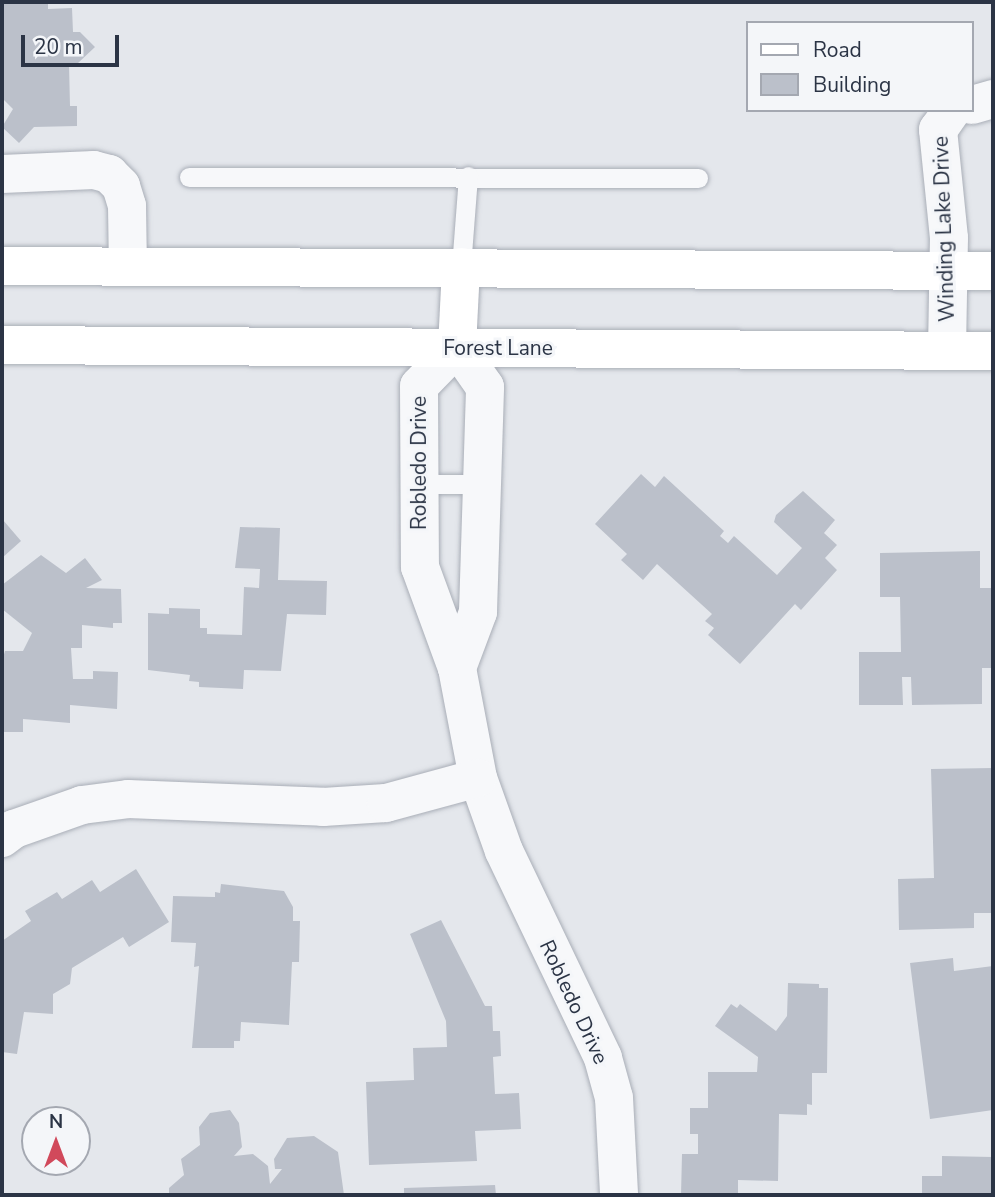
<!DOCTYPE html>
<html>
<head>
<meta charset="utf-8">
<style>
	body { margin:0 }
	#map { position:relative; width:995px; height:1197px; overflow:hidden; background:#e4e7ec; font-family:"Nunito Sans",sans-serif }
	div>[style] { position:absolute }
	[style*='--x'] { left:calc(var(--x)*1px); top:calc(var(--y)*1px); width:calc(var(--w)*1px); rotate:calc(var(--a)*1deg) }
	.building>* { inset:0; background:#bbc0ca }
	.roads { filter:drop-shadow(0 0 2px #a9aeb7) drop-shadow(0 0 2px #a9aeb7) }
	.service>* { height:19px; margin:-9.5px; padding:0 9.5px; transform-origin:9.5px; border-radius:9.5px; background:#f7f8fa }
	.minor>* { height:38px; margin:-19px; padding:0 19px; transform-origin:19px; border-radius:19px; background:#f7f8fa }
	.secondary>* { height:38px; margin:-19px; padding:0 19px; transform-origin:19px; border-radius:19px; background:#fff }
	span { translate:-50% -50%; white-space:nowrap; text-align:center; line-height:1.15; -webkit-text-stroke:6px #f4f6f9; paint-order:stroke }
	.street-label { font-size:21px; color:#2b3445 }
	.frame { position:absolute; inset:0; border:4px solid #2b3445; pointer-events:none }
	.legend { position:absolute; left:746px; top:21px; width:228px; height:91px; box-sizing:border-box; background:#f4f6f9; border:2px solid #a4a8b1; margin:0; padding:9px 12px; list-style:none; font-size:21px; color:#2b3445 }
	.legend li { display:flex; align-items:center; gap:14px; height:35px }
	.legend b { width:35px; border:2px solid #a4a8b1 }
	.north { position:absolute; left:21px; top:1106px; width:70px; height:70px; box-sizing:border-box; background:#f4f6f9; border:2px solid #a4a8b1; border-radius:50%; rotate:0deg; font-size:19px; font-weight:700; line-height:28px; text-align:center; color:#2b3445 }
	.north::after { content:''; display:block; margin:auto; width:24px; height:32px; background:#d1495b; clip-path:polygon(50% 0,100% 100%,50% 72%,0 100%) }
	.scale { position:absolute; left:21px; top:35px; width:98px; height:32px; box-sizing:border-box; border:4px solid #2b3445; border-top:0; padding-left:9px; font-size:21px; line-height:24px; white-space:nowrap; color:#2b3445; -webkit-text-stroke:5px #f4f6f9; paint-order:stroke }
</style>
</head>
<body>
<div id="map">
	<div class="building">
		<i style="clip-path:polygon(2px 2px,48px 2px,48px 9px,72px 8px,73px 32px,80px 32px,95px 47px,77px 64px,69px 64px,70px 106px,77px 106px,77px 126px,34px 127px,19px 143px,2px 127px,13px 109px,2px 98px)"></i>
		<i style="clip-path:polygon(641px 474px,655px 487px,664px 476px,724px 531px,720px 536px,728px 543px,734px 536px,777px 575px,802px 548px,774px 522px,776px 515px,803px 491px,835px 520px,824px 533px,837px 545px,825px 558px,837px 570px,801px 610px,795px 604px,740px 664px,708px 635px,714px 628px,705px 621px,712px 614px,657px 564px,643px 580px,621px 560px,627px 554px,595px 524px)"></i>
		<i style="clip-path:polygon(3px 520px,21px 541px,2px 558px,2px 521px)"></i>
		<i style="clip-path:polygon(240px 527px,280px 528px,278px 580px,327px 581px,326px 615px,287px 614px,281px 671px,244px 670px,243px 689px,199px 687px,199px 682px,189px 681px,190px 675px,148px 670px,148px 613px,169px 614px,169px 608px,200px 609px,200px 628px,207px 628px,207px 634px,242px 635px,244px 587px,259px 588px,260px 569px,235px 568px)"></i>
		<i style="clip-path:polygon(980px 551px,980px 588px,991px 588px,993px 612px,991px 668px,982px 668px,982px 704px,912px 705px,911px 677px,902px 677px,903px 705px,859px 705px,859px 652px,901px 652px,900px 597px,880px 597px,880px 553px)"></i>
		<i style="clip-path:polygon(41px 555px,66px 573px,85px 558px,102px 580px,86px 588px,121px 589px,122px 623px,113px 623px,113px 628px,82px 625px,82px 648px,71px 648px,73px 679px,93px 679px,93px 671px,118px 672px,117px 709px,70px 705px,70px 723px,23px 719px,23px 732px,2px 732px,2px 661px,5px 651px,23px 651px,32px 633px,2px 609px,2px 585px)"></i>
		<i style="clip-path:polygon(993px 768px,993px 913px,974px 913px,974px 928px,899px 930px,898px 879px,934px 878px,931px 769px)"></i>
		<i style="clip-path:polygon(136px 869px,169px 922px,129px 947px,123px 937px,72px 968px,70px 984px,53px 994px,53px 1014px,24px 1012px,17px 1054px,2px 1052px,2px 941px,31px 921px,25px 911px,57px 892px,62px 899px,92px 880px,100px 892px)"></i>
		<i style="clip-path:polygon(221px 884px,284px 891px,293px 907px,293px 921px,300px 921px,299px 962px,292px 962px,289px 1025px,241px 1022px,240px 1041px,234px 1041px,234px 1048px,192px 1048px,199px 966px,194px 967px,196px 943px,171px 942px,173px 896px,215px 897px,215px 892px,220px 893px)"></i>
		<i style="clip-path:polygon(441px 920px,485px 1006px,492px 1006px,493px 1031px,500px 1031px,501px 1056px,493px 1057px,495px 1094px,519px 1093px,521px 1129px,475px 1131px,477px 1161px,369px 1165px,366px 1082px,414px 1080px,413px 1048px,447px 1047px,446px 1021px,410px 934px)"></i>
		<i style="clip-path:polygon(953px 958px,954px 971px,993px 966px,993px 1110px,930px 1119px,910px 963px)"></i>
		<i style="clip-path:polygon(788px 983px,819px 984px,819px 988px,828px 988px,827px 1073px,812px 1073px,812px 1105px,807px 1104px,807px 1115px,779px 1114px,778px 1181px,738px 1180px,738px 1195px,681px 1195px,682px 1154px,698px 1154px,698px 1134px,690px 1134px,690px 1108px,708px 1108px,708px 1072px,757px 1072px,758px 1057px,715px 1026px,731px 1004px,737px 1008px,740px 1004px,776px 1031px,787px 1016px)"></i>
		<i style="clip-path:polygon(230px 1110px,239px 1123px,242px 1147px,234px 1156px,253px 1154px,268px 1166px,270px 1184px,282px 1169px,275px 1169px,274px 1159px,287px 1138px,314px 1136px,338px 1152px,344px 1195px,169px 1195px,169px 1188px,184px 1175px,181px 1159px,200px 1145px,199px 1127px,210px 1113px)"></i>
		<i style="clip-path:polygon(942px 1156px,993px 1157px,993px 1195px,922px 1195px,922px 1176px,942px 1176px)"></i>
		<i style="clip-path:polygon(495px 1185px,496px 1195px,404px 1195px,404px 1188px)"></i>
	</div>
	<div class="roads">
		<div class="service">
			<i style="--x:189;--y:177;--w:509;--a:0.11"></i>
			<i style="--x:461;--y:267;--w:91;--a:-85.6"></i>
			<i style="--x:420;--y:484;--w:62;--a:0"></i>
		</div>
		<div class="minor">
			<i style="--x:972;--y:105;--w:22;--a:-16"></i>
			<i style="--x:2;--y:174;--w:92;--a:-2.5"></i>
			<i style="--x:94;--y:170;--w:16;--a:15"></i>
			<i style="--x:109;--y:174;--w:17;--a:45"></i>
			<i style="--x:121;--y:186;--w:21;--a:73"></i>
			<i style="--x:127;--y:206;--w:61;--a:89.1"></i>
			<i style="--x:947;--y:351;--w:113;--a:-89"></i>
			<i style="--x:949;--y:238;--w:109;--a:-95.8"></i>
			<i style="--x:938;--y:130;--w:24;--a:-55"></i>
			<i style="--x:457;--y:668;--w:60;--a:-69.4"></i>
			<i style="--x:478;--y:612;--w:225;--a:-88.2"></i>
			<i style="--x:485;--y:387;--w:49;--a:-125"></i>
			<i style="--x:457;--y:347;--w:54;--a:134.3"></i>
			<i style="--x:419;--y:386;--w:181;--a:89.7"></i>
			<i style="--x:420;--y:567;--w:108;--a:69.9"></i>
			<i style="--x:457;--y:668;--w:112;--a:79.2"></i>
			<i style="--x:478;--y:778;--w:77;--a:70.4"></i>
			<i style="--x:504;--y:851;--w:229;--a:64.4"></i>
			<i style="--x:603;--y:1058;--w:41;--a:74.6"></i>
			<i style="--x:614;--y:1098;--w:97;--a:87"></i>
			<i style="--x:2;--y:838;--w:15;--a:-37"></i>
			<i style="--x:14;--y:829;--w:72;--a:-19.4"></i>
			<i style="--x:82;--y:805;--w:46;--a:-7.4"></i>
			<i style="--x:128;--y:799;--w:195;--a:2.3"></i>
			<i style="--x:323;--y:807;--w:63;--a:-3.6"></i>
			<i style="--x:386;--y:803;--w:95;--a:-15.2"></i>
		</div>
		<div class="secondary">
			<i style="--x:2;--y:266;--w:991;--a:0.29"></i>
			<i style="--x:2;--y:345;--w:991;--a:0.35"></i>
			<i style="--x:457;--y:347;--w:80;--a:-87.1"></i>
		</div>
	</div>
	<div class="street-label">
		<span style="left:944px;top:229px;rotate:-92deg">Winding Lake Drive</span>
		<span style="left:498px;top:348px">Forest Lane</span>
		<span style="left:419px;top:463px;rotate:-90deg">Robledo Drive</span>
		<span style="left:574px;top:1002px;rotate:65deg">Robledo Drive</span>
	</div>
	<div class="frame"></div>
	<ul class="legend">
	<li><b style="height:9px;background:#fff"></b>Road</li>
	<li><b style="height:19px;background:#bbc0ca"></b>Building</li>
	</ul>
	<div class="north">N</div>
	<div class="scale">20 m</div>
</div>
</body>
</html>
